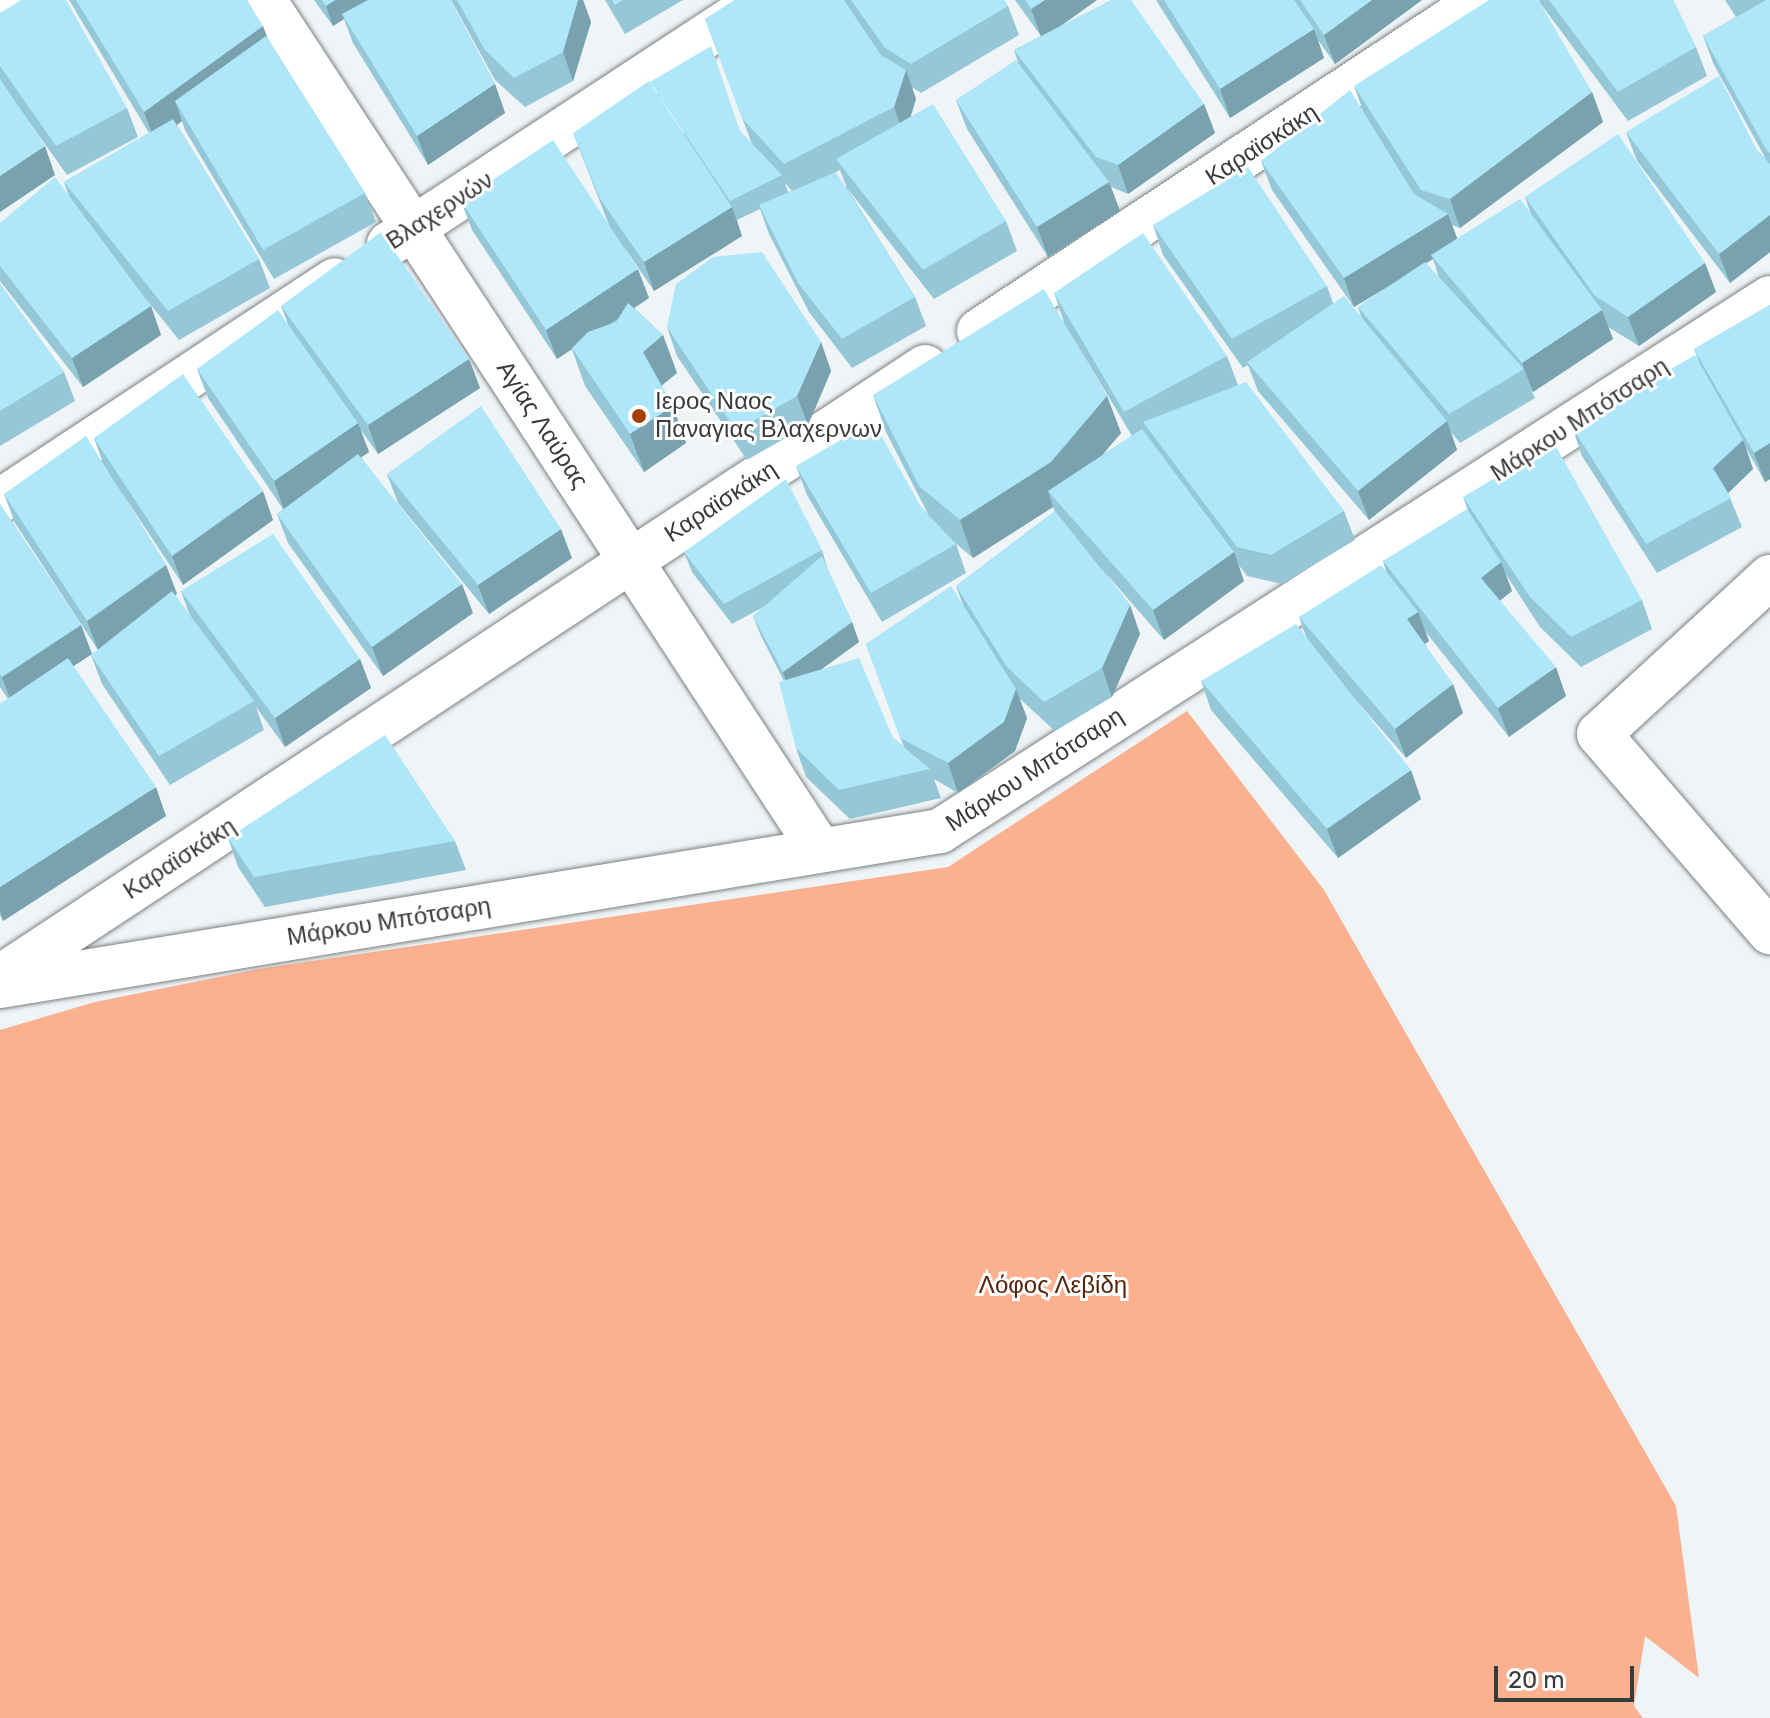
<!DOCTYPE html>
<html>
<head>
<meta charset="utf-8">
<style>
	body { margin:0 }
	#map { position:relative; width:1770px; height:1718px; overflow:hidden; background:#eff4f6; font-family:Rubik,sans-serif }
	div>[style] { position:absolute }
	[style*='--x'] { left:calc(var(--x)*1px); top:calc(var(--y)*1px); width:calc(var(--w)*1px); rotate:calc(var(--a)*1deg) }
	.green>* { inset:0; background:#fbb08f }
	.roads { filter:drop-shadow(0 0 2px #7b8081) drop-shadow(0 0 2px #7b8081) }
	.minor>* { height:44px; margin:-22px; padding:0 22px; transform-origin:22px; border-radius:22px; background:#fff }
	.wall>* { inset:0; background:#95c7d6 }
	.shaded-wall>* { inset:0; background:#79a2ae }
	.building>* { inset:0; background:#ade7f9 }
	.dots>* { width:22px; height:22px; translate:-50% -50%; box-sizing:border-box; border:4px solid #fff; border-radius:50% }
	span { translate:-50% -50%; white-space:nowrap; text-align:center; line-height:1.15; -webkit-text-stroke:6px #fff; paint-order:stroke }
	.street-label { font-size:24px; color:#393b3b }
	.poi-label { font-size:24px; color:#393b3b }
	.left { translate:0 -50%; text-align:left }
	.park-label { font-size:24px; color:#56250c }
	.scale { position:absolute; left:1494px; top:1666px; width:140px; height:36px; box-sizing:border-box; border:4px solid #393b3b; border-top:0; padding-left:10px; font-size:24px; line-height:28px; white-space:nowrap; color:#393b3b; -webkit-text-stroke:6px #fff; paint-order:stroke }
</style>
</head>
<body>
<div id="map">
	<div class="green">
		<i style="clip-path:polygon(1187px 711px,1324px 890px,1676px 1506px,1699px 1678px,1645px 1636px,1634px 1706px,1643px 1718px,0 1718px,0 1030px,95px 1002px,258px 969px,948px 867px)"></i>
	</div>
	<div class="roads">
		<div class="minor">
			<i style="--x:264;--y:0;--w:1016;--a:56.81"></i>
			<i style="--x:0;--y:5;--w:9;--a:-32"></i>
			<i style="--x:389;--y:244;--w:444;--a:-33.3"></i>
			<i style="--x:979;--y:331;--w:601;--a:-33.4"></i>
			<i style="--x:0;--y:501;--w:401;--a:-33.4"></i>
			<i style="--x:1770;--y:577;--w:232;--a:137.4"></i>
			<i style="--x:1599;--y:734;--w:262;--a:49.2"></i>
			<i style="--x:0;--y:977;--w:1108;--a:-33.4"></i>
			<i style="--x:0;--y:986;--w:953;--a:-9.36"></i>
			<i style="--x:940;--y:831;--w:986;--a:-32.71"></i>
		</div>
	</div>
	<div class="wall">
		<i style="clip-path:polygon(69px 0,247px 0,268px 39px,365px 193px,376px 222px,274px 279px,185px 130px,182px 121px,177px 125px,259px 259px,270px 288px,179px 340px,146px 299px,151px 306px,161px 335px,83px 387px,0 281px,0 223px,69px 196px,64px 182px,149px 133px)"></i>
		<i style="clip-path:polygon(314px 0,450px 0,495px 84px,505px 113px,428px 165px,353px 43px,344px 19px,333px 26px)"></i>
		<i style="clip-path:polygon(451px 0,583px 0,591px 22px,573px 81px,525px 107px,495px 80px)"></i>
		<i style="clip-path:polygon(605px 0,683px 0,625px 34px)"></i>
		<i style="clip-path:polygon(evenodd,735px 0,1004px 0,1008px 6px,1019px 35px,921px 93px,912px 87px,916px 99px,911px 116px,1006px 221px,1017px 251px,934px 299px,847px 188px,915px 297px,926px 326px,852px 368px,809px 312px,769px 234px,760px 209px,737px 220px,742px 236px,654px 291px,624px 247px,649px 298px,634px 308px,663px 335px,677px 373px,661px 386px,686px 443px,644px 472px,585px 386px,572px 349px,557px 359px,472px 230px,461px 201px,609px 225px,573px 133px,741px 132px,752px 144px,705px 19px,735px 0,840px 170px,847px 188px,832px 174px,840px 170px,735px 0,785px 183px,792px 191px,788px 192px,785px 183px)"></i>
		<i style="clip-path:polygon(1015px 0,1097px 0,1058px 28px,1204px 104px,1215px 133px,1128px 194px,1111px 187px,1120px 211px,1048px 257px,967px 129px,956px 100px,1018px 62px,1014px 50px,1041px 36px)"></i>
		<i style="clip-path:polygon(1156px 0,1422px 0,1335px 64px,1318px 40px,1324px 58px,1230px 118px)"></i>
		<i style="clip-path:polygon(1539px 0,1673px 0,1696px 47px,1707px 76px,1628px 121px,1540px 3px)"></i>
		<i style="clip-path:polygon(1725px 0,1770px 0,1770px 252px,1730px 283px,1637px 161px,1626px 132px,1757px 150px,1766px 159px,1714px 65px,1703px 36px,1736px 17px)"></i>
		<i style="clip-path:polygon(0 13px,127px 108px,138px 137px,67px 175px,17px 105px,55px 175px,0 212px)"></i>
		<i style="clip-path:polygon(evenodd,1354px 86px,1592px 92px,1603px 122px,1460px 228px,1452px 225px,1457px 239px,1531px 214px,1525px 197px,1705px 263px,1716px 292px,1639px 346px,1608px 327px,1613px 339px,1533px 392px,1531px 390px,1535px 398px,1460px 443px,1451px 432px,1457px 450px,1369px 520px,1258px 391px,1248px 365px,1243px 368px,1163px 255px,1153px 225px,1327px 286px,1333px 303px,1362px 319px,1358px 307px,1388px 287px,1354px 307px,1272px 190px,1261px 161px,1363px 111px,1354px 86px,1433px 259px,1439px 278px,1426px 263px,1433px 259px)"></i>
		<i style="clip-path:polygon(0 284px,64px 372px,75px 401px,0 446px)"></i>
		<i style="clip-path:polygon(evenodd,1054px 293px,1227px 356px,1238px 385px,1344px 511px,1355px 540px,1282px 584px,1247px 576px,1238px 564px,1244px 581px,1164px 640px,1101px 568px,1130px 605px,1140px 634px,1112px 697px,1055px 731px,1019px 698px,1027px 718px,1015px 751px,958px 793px,934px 779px,941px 798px,850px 819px,806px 777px,796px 748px,784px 681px,761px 636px,753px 616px,765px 606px,732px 624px,692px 572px,684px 552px,822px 550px,828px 570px,852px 622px,859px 642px,822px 669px,893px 738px,904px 747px,866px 644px,963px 605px,956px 586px,1055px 511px,1053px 507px,973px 558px,953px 541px,956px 544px,966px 573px,882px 622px,807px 495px,796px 466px,921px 507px,928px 514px,886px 432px,873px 395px,1064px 322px,1054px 293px,1064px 322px,1132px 436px,1102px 455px,1121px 433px,1107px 396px,1064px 322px)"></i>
		<i style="clip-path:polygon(1770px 305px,1770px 479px,1765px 482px,1746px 448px,1753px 469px,1728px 493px,1742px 527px,1657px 573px,1582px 456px,1572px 427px,1700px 365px,1694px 349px)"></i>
		<i style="clip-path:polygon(281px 306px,469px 359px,480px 388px,378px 454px,360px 429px,369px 452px,361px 457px,473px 613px,383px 676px,288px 543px,277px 514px,283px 509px,208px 398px,197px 369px,288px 324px)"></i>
		<i style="clip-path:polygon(667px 327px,821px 342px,831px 371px,808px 425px,747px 460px,677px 356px)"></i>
		<i style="clip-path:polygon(94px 438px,273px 520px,183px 585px,118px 487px,166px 565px,177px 594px,175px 595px,190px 616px,181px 591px,360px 659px,371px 688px,285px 747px,256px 707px,264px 730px,170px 785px,102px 684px,91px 655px,98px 650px,15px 523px,4px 494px,103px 463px)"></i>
		<i style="clip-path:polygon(387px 474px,572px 558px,489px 614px,398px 503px)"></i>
		<i style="clip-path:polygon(1463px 497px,1642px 600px,1652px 629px,1581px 667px,1540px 627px,1505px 573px,1512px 591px,1500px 600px,1566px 696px,1509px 737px,1425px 631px,1429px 641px,1425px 644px,1463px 713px,1406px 758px,1349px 692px,1421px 799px,1338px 858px,1211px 710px,1201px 681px,1307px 639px,1299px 617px,1386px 572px,1383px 561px,1469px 513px)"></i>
		<i style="clip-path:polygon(0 504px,81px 625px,92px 654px,73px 666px,166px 816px,3px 921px,0 915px,0 704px,8px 699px,0 687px)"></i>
		<i style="clip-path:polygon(228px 838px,455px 841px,466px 870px,265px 907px,238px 867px)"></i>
	</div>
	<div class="shaded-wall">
		<i style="clip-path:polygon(335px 0,374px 0,342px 14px,344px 19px,333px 26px,326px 6px)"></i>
		<i style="clip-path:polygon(578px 0,583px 0,591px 22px,573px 81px,563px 52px)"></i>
		<i style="clip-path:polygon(1045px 0,1097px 0,1042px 39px,1031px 9px)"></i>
		<i style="clip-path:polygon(1372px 0,1422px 0,1335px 64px,1324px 35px)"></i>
		<i style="clip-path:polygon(263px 26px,274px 55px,175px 101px,182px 121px,155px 141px,144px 112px)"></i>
		<i style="clip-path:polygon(1314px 29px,1324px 58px,1230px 118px,1220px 89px)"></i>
		<i style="clip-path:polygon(906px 70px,916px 99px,904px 136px,894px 107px)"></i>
		<i style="clip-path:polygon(495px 84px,505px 113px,428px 165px,417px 136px)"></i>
		<i style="clip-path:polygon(1592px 92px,1603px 122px,1460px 228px,1450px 199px)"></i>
		<i style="clip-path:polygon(1204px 104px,1215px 133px,1128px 194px,1118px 165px)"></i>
		<i style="clip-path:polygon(45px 146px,55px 175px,0 212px,0 176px)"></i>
		<i style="clip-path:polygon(1109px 182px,1120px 211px,1048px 257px,1037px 227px)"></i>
		<i style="clip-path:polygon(732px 207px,742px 236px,654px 291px,644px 262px)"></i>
		<i style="clip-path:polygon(1448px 214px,1459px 243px,1431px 255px,1433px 259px,1354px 307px,1344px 278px)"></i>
		<i style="clip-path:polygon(1770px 215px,1770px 252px,1730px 283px,1719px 254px)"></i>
		<i style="clip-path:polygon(1705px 263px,1716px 292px,1639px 346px,1628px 317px)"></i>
		<i style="clip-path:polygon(638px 269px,649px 298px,557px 359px,546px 330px)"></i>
		<i style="clip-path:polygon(151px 306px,161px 335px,83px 387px,72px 358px)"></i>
		<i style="clip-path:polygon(1602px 310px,1613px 339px,1533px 392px,1522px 363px)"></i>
		<i style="clip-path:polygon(663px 335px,677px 373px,656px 390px,643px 352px)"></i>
		<i style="clip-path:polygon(821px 342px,831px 371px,808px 425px,797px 396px)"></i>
		<i style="clip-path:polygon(469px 359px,480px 388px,378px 454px,368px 425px)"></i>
		<i style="clip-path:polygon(1107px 396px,1121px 433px,1064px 500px,1048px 491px,1053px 507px,973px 558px,960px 520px)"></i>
		<i style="clip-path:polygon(673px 406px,686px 443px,644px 472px,630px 434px)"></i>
		<i style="clip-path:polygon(1447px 421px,1457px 450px,1369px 520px,1358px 491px)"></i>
		<i style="clip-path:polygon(358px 423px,369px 452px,284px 510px,274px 481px)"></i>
		<i style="clip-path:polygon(1743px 440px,1753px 469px,1724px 497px,1713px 468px)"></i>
		<i style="clip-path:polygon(1770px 443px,1770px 479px,1765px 482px,1754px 453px)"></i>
		<i style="clip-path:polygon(263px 491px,273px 520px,183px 585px,172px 556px)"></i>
		<i style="clip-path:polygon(561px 529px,572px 558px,489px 614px,478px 585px)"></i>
		<i style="clip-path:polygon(1234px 552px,1244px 581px,1164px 640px,1153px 610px)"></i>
		<i style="clip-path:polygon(1501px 562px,1512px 591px,1492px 607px,1481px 578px)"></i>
		<i style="clip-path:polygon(166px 565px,177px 594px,98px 650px,87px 621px)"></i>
		<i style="clip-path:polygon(462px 584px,473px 613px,383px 676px,372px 647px)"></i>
		<i style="clip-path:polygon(1130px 605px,1140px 634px,1112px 697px,1102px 668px)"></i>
		<i style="clip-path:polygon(1418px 612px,1429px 641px,1418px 648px,1407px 619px)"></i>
		<i style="clip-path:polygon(852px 622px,859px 642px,790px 692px,783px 672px)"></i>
		<i style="clip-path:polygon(81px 625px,92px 654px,13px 706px,2px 677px)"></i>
		<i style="clip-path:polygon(360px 659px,371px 688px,285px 747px,275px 718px)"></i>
		<i style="clip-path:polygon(1556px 667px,1566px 696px,1509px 737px,1498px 708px)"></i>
		<i style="clip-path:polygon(1453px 684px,1463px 713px,1406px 758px,1395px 729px)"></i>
		<i style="clip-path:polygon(1016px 689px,1027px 718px,1015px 751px,958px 793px,948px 763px)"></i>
		<i style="clip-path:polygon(1411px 770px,1421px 799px,1338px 858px,1327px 829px)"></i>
		<i style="clip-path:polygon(156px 787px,166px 816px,3px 921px,0 911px,0 887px)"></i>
	</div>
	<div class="building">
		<i style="clip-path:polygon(21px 0,66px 0,127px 108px,56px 146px,0 66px,0 13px)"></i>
		<i style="clip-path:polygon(76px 0,247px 0,263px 26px,144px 112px)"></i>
		<i style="clip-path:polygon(322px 0,335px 0,326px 6px)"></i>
		<i style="clip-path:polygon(368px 0,450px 0,495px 84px,417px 136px,342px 14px)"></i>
		<i style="clip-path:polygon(457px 0,578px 0,563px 52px,514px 78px,485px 50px)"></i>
		<i style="clip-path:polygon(612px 0,623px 0,615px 5px)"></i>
		<i style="clip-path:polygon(735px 0,844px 0,881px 55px,906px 70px,894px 107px,784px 164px,742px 118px,705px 19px)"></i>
		<i style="clip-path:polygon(851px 0,1004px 0,1008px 6px,911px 64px,885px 48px)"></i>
		<i style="clip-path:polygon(1025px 0,1045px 0,1031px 9px)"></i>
		<i style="clip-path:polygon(1111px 0,1131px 0,1204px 104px,1118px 165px,1096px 157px,1014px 50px)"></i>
		<i style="clip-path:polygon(1164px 0,1294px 0,1314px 29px,1220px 89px)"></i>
		<i style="clip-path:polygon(1300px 0,1372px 0,1324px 35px)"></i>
		<i style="clip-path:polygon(1489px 0,1538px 0,1592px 92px,1450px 199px,1421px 190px,1354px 86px)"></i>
		<i style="clip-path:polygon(1549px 0,1673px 0,1696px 47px,1618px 92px)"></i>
		<i style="clip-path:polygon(1766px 0,1770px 0,1770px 153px,1766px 149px,1703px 36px)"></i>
		<i style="clip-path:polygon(266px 36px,365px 193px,263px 250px,175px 101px)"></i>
		<i style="clip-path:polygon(711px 46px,740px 131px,782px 175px,730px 201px,650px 82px)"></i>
		<i style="clip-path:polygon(1016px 60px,1109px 182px,1037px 227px,956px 100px)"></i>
		<i style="clip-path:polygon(1719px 76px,1757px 150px,1770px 164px,1770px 215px,1719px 254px,1626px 132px)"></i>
		<i style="clip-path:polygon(0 79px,45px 146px,0 176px)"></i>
		<i style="clip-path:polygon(649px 81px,732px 207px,644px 262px,600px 199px,573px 133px)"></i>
		<i style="clip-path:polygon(1350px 90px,1414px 194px,1448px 214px,1344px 278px,1261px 161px)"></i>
		<i style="clip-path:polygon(933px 104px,1006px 221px,923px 270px,836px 159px)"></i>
		<i style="clip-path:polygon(173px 119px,259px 259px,168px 311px,64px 182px)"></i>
		<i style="clip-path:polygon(1618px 134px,1705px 263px,1628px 317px,1595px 296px,1525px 197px)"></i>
		<i style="clip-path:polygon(553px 140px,638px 269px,546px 330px,461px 201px)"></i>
		<i style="clip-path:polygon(1248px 167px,1327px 286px,1232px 339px,1153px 225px)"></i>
		<i style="clip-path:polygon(836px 172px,915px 297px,842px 339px,798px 283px,759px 205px)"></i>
		<i style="clip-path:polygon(55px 177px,151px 306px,72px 358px,0 266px,0 223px)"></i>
		<i style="clip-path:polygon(1520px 199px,1602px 310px,1522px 363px,1431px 255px)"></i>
		<i style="clip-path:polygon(381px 232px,469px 359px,368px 425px,281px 306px)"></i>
		<i style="clip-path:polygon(1143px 233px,1227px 356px,1124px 412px,1054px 293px)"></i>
		<i style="clip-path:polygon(762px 252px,821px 342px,797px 396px,736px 431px,667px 327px,676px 284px,713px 257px)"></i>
		<i style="clip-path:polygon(1425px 262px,1524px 369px,1449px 414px,1358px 307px)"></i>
		<i style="clip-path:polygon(0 284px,64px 372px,0 411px)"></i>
		<i style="clip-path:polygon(1044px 289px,1107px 396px,1051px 462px,960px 520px,919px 486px,873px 395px)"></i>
		<i style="clip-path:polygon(1344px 296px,1447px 421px,1358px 491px,1247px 362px)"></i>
		<i style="clip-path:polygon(628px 303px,663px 335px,643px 352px,673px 406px,630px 434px,572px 348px,588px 332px,616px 322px)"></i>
		<i style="clip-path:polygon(1770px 305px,1770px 443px,1754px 453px,1694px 349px)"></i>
		<i style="clip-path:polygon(278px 310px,358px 423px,274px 481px,197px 369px)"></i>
		<i style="clip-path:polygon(1695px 355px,1743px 440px,1713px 468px,1731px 498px,1646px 544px,1572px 427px)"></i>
		<i style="clip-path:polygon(183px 374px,263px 491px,172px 556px,94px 438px)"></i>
		<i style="clip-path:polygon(1246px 382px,1344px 511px,1271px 555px,1237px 547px,1143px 422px)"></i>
		<i style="clip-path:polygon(481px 406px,561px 529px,478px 585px,387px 474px)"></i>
		<i style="clip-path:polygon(873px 421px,921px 507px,956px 544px,871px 593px,796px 466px)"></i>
		<i style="clip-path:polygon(1142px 429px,1234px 552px,1153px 610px,1048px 491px)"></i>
		<i style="clip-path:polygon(86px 436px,166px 565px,87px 621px,4px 494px)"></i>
		<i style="clip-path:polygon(1554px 443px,1642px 600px,1571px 637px,1530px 597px,1463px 497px)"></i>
		<i style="clip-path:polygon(358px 454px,462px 584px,372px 647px,277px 514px)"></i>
		<i style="clip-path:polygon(786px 479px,822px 550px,724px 604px,684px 552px)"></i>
		<i style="clip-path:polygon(0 504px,81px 625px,2px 677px,0 674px)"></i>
		<i style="clip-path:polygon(1467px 509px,1501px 562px,1481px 578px,1556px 667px,1498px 708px,1383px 561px)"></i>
		<i style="clip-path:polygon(1055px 511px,1130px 605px,1102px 668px,1044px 702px,1007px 667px,956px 586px)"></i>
		<i style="clip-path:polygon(273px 534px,360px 659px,275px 718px,181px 591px)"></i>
		<i style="clip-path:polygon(822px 556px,852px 622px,783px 672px,753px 616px)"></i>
		<i style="clip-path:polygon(1381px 565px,1418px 612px,1407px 619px,1453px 684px,1395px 729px,1299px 617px)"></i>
		<i style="clip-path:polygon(951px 586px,1016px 689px,1004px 722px,948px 763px,900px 738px,866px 644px)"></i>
		<i style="clip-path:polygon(172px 591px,254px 701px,159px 756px,91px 655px)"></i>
		<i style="clip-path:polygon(1296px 624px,1411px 770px,1327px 829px,1201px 681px)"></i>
		<i style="clip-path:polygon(68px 658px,156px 787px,0 887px,0 704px)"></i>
		<i style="clip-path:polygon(859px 658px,893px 738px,930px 769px,839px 790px,796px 748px,779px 682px)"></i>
		<i style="clip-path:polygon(385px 735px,455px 841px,254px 877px,228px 838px)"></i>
	</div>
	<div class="dots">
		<i style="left:639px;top:416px;background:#a34000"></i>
	</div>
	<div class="street-label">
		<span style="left:1262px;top:145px;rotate:-33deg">Καραϊσκάκη</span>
		<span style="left:440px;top:211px;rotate:-33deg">Βλαχερνών</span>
		<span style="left:1580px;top:420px;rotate:-33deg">Μάρκου Μπότσαρη</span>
		<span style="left:542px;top:425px;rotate:57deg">Αγίας Λαύρας</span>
		<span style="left:721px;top:502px;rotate:-33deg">Καραϊσκάκη</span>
		<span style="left:1035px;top:770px;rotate:-33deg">Μάρκου Μπότσαρη</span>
		<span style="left:180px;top:859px;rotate:-33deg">Καραϊσκάκη</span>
		<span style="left:389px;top:922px;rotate:-9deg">Μάρκου Μπότσαρη</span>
	</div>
	<div class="poi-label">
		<span class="left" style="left:655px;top:416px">Ιερος Ναος<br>Παναγιας Βλαχερνων</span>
	</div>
	<div class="park-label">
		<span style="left:1053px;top:1286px">Λόφος Λεβίδη</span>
	</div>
	<div class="scale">20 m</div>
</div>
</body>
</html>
